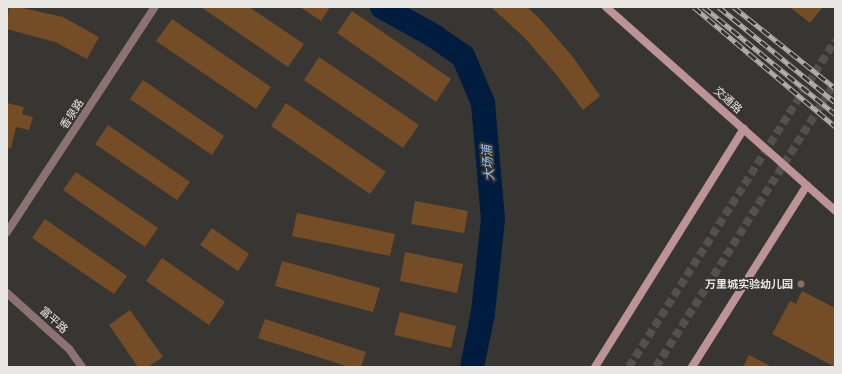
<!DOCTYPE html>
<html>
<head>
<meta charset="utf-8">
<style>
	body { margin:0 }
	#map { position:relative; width:842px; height:374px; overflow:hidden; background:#383632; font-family:"Titillium Web","Noto Sans SC",sans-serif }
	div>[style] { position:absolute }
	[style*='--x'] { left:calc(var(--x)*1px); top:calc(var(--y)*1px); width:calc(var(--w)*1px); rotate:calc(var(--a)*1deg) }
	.river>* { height:24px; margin:-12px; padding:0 12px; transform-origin:12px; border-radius:12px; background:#001c3e }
	.building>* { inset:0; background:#744d27 }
	.secondary-tunnel>* { height:8px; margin-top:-4px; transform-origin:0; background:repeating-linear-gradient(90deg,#52514d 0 8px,transparent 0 12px) }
	.minor>* { height:8px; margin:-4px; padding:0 4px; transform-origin:4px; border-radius:4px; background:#8d7274 }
	.tertiary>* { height:8px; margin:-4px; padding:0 4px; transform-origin:4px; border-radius:4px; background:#8d7274 }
	.secondary>* { height:8px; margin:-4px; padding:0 4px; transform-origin:4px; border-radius:4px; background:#bd9397 }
	.rail>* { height:4.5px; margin-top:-2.25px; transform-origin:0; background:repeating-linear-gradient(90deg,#383632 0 9px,#b3b1ae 0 18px); box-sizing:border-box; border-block:1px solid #b3b1ae }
	.dots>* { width:11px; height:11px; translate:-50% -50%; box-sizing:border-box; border:2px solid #383632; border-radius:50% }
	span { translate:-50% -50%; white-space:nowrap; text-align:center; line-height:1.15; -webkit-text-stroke:4px #383632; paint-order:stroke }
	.street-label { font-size:11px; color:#e8e7e4 }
	.poi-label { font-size:11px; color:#e8e7e4; font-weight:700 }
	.right { translate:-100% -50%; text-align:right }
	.water-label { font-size:12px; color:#9cc6f8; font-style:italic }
	.frame { position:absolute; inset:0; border:8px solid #e8e7e4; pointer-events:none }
</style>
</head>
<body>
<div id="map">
	<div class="river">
		<i style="--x:382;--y:7;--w:60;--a:29.1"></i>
		<i style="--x:434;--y:36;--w:35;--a:35"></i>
		<i style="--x:463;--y:56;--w:51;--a:66.9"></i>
		<i style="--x:483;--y:103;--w:116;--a:85.1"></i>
		<i style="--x:493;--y:219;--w:95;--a:96.1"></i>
		<i style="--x:483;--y:313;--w:55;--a:101.5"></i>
	</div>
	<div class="building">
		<i style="clip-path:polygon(9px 7px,18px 7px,63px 17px,99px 37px,87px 59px,55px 42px,7px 29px)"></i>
		<i style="clip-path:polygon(201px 7px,249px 7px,304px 44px,288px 67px)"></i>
		<i style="clip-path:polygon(300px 7px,330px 7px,321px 21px)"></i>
		<i style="clip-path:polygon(491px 7px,527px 7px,540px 19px,573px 57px,600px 96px,583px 110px,555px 73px,524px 37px)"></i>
		<i style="clip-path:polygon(790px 7px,823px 7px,810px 23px)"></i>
		<i style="clip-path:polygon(352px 11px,451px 79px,436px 102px,337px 33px)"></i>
		<i style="clip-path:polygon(172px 19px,271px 87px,256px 109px,156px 41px)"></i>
		<i style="clip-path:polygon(319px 57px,419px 125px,403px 148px,304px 80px)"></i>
		<i style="clip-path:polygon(143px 80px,224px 136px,212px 155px,130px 99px)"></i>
		<i style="clip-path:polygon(7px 103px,24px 107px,22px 114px,33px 117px,29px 130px,16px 127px,11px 148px,7px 148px)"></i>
		<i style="clip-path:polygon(286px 103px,386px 172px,370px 194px,271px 126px)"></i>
		<i style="clip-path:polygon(108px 125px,190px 182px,177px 200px,95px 144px)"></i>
		<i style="clip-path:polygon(76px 172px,158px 228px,145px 247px,63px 190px)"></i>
		<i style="clip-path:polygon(415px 201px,468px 211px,464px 233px,411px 224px)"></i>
		<i style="clip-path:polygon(297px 213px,395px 234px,390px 256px,292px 236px)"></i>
		<i style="clip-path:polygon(45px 219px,127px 276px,114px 294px,32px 238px)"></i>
		<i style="clip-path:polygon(212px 228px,249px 254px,238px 271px,200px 245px)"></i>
		<i style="clip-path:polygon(405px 252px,463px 264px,457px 293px,400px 281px)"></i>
		<i style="clip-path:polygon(162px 258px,225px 302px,209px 325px,146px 281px)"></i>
		<i style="clip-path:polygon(282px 261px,380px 288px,373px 312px,275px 286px)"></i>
		<i style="clip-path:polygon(802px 291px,835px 308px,835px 367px,772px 334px,790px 301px,796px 304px)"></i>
		<i style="clip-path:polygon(130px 310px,163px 357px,148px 367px,138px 367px,109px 325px)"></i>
		<i style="clip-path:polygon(400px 312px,456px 326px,451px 348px,394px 335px)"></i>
		<i style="clip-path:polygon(265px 319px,366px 352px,361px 367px,349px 367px,258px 338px)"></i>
		<i style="clip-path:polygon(749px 355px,772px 367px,743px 367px)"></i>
	</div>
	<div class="secondary-tunnel">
		<i style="--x:629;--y:367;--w:386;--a:-57.7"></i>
		<i style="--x:656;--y:367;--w:336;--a:-57.8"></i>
	</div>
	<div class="minor">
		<i style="--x:7;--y:232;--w:269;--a:-56.7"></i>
	</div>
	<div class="tertiary">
		<i style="--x:7;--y:293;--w:84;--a:42.1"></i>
		<i style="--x:69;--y:349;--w:22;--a:54"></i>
	</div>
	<div class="secondary">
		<i style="--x:606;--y:7;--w:306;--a:41.6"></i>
		<i style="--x:595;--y:367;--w:281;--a:-58"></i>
		<i style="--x:692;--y:367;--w:215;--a:-57.7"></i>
	</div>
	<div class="rail">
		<i style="--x:694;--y:7;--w:185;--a:40.2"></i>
		<i style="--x:704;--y:7;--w:169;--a:39.2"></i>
		<i style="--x:719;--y:7;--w:150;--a:39.3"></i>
		<i style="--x:734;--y:7;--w:129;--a:38.7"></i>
	</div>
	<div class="dots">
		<i style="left:801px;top:284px;background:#8d6e63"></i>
	</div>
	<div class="street-label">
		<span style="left:728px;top:100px;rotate:42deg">交通路</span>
		<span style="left:72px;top:114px;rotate:-57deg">香泉路</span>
		<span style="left:54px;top:320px;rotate:42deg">富平路</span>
	</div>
	<div class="poi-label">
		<span class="right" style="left:793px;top:284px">万里城实验幼儿园</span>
	</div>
	<div class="water-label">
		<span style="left:488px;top:163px;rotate:-95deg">大场浦</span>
	</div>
	<div class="frame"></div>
</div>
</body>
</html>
